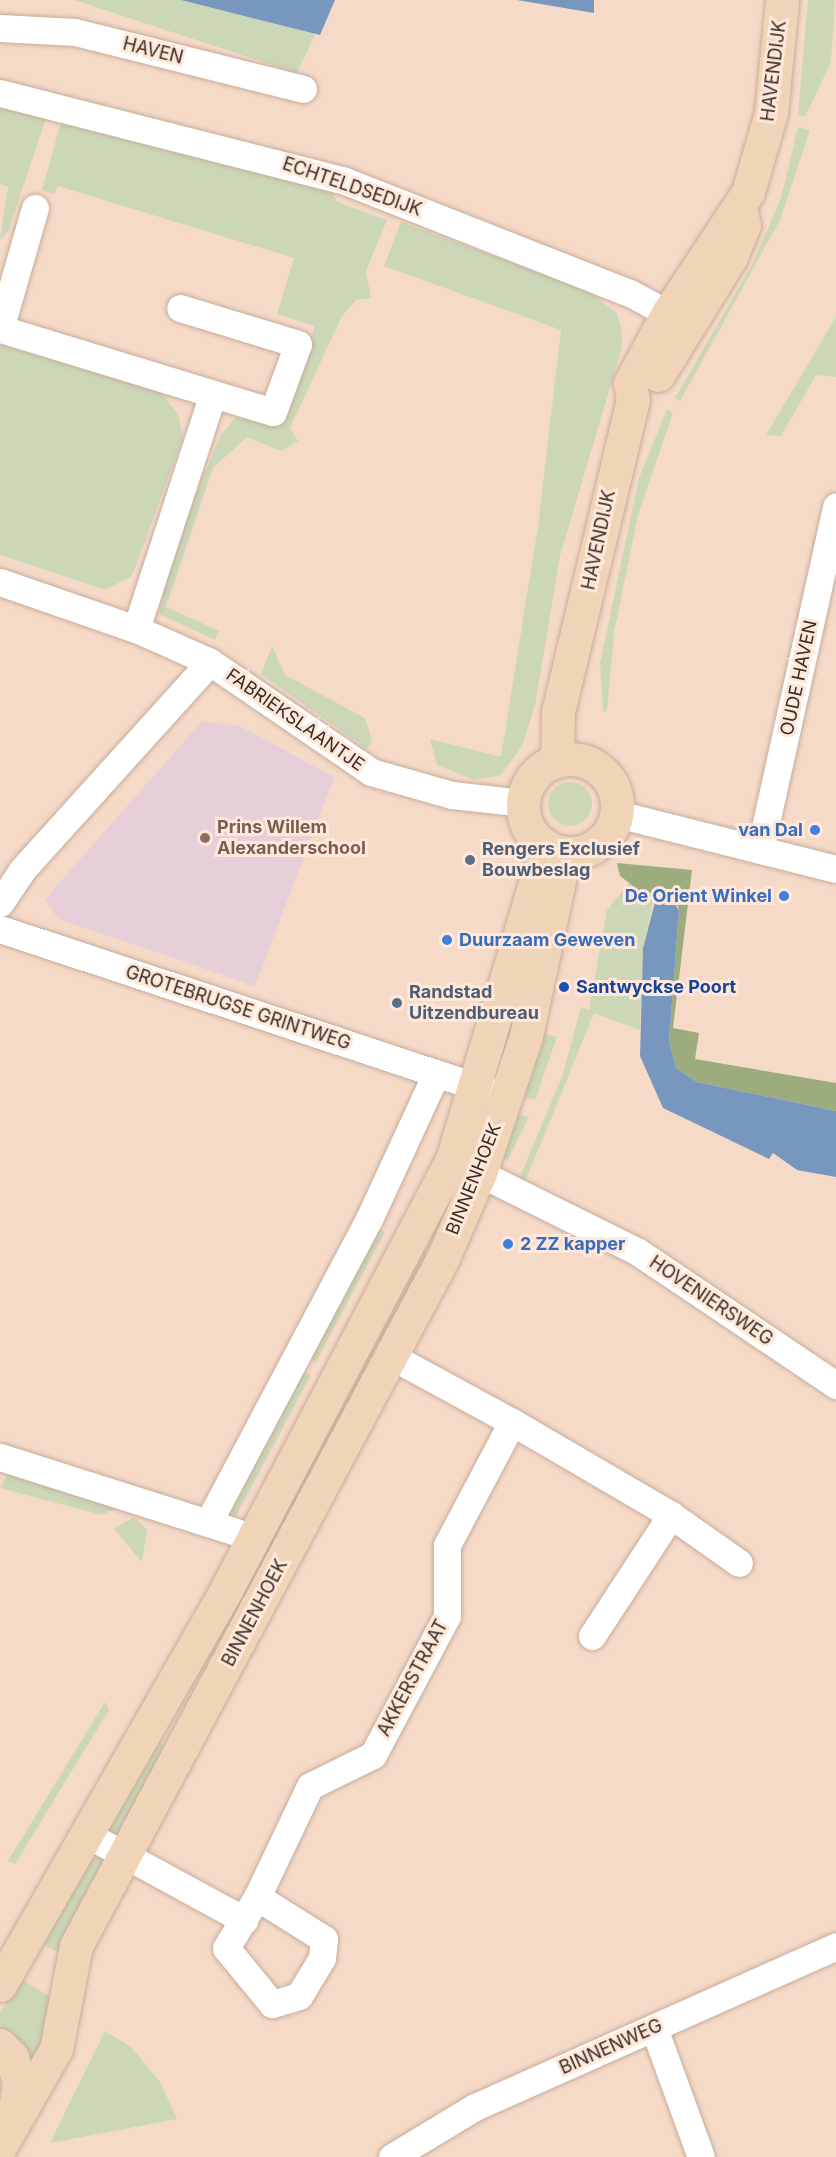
<!DOCTYPE html>
<html>
<head>
<meta charset="utf-8">
<style>
	body { margin:0 }
	#map { position:relative; width:836px; height:2157px; overflow:hidden; background:#f6dac8; font-family:Inter,sans-serif }
	div>[style] { position:absolute }
	[style*='--x'] { left:calc(var(--x)*1px); top:calc(var(--y)*1px); width:calc(var(--w)*1px); rotate:calc(var(--a)*1deg) }
	.education>* { inset:0; background:#e7cfd9 }
	.green>* { inset:0; background:#cbd7b7 }
	.round { border-radius:50% }
	.forest>* { inset:0; background:#9cac7d }
	.water>* { inset:0; background:#7897be }
	.roads { filter:drop-shadow(0 0 2px #c7ac9b) drop-shadow(0 0 2px #c7ac9b) }
	.street>* { height:27px; margin:-13.5px; padding:0 13.5px; transform-origin:13.5px; border-radius:13.5px; background:#fff }
	.secondary>* { height:33px; margin:-16.5px; padding:0 16.5px; transform-origin:16.5px; border-radius:16.5px; background:#efd4b7 }
	.secondary>.ring { margin:-16.5px; padding:0; box-sizing:content-box; background:none; border:33px solid #efd4b7; border-radius:50% }
	.dots>* { width:16px; height:16px; translate:-50% -50%; box-sizing:border-box; border:3px solid #ffe8da; border-radius:50% }
	span { translate:-50% -50%; white-space:nowrap; text-align:center; line-height:1.15; -webkit-text-stroke:6px #ffe8da; paint-order:stroke }
	.street-label { font-size:18px; color:#372c25 }
	.education-label { font-size:18px; color:#785e54; font-weight:700 }
	.left { translate:0 -50%; text-align:left }
	.shop-label { font-size:18px; color:#366cbe; font-weight:700 }
	.right { translate:-100% -50%; text-align:right }
	.service-label { font-size:18px; color:#4e5e75; font-weight:700 }
	.transit-label { font-size:18px; color:#164399; font-weight:700 }
</style>
</head>
<body>
<div id="map">
	<div class="education">
		<i style="clip-path:polygon(202px 721px,240px 726px,334px 777px,255px 986px,58px 919px,45px 899px)"></i>
	</div>
	<div class="green">
		<i style="clip-path:polygon(74px 0,181px 0,315px 34px,297px 73px)"></i>
		<i style="clip-path:polygon(808px 0,835px 0,831px 62px,805px 117px,798px 115px)"></i>
		<i style="clip-path:polygon(0 107px,46px 118px,8px 232px,0 240px,8px 187px,0 184px)"></i>
		<i style="clip-path:polygon(61px 122px,332px 192px,337px 202px,387px 220px,366px 271px,371px 298px,356px 300px,342px 316px,290px 428px,298px 441px,281px 451px,247px 437px,213px 468px,166px 607px,219px 631px,215px 640px,159px 614px,174px 544px,221px 435px,235px 418px,281px 426px,315px 326px,277px 314px,294px 258px,58px 186px,54px 194px,42px 190px)"></i>
		<i style="clip-path:polygon(798px 127px,810px 130px,780px 220px,680px 401px,675px 398px,752px 265px,781px 198px)"></i>
		<i style="clip-path:polygon(401px 222px,589px 291px,617px 314px,622px 332px,622px 347px,560px 556px,535px 705px,522px 746px,501px 775px,474px 780px,437px 765px,430px 739px,501px 757px,538px 526px,561px 330px,384px 266px)"></i>
		<i style="clip-path:polygon(836px 317px,836px 377px,816px 375px,781px 436px,766px 435px)"></i>
		<i style="clip-path:polygon(0 345px,159px 391px,178px 414px,183px 438px,132px 576px,105px 590px,0 555px)"></i>
		<i style="clip-path:polygon(667px 409px,673px 413px,638px 515px,614px 633px,607px 711px,603px 712px,600px 663px,639px 478px)"></i>
		<i style="clip-path:polygon(272px 646px,285px 675px,365px 718px,372px 740px,367px 749px,261px 674px)"></i>
		<i class="round" style="left:548px;top:782px;width:44px;height:44px"></i>
		<i style="clip-path:polygon(630px 882px,653px 901px,643px 948px,640px 1030px,594px 1013px,525px 1182px,520px 1177px,563px 1074px,581px 1007px,589px 1010px,607px 910px)"></i>
		<i style="clip-path:polygon(537px 1032px,557px 1037px,535px 1100px,516px 1094px)"></i>
		<i style="clip-path:polygon(509px 1112px,529px 1117px,507px 1161px,500px 1146px)"></i>
		<i style="clip-path:polygon(375px 1227px,385px 1232px,316px 1362px,308px 1357px)"></i>
		<i style="clip-path:polygon(422px 1250px,432px 1257px,253px 1593px,240px 1588px)"></i>
		<i style="clip-path:polygon(301px 1371px,311px 1375px,236px 1516px,224px 1511px)"></i>
		<i style="clip-path:polygon(10px 1469px,122px 1505px,102px 1515px,0 1488px)"></i>
		<i style="clip-path:polygon(134px 1517px,147px 1530px,142px 1562px,114px 1529px)"></i>
		<i style="clip-path:polygon(105px 1702px,109px 1710px,15px 1864px,8px 1861px)"></i>
		<i style="clip-path:polygon(159px 1741px,170px 1748px,120px 1840px,101px 1830px)"></i>
		<i style="clip-path:polygon(99px 1857px,109px 1862px,63px 1954px,41px 1944px,84px 1862px)"></i>
		<i style="clip-path:polygon(22px 1980px,55px 1999px,32px 2072px,23px 2048px,0 2025px,0 2012px)"></i>
		<i style="clip-path:polygon(105px 2031px,131px 2047px,160px 2082px,177px 2119px,50px 2143px)"></i>
	</div>
	<div class="forest">
		<i style="clip-path:polygon(617px 863px,692px 870px,673px 1028px,699px 1033px,695px 1059px,836px 1083px,836px 1111px,697px 1082px,676px 1068px,669px 1041px,679px 911px,677px 904px,653px 901px,620px 876px)"></i>
	</div>
	<div class="water">
		<i style="clip-path:polygon(181px 0,335px 0,320px 35px)"></i>
		<i style="clip-path:polygon(517px 0,594px 0,594px 13px)"></i>
		<i style="clip-path:polygon(656px 898px,673px 900px,679px 911px,669px 1041px,676px 1068px,697px 1082px,836px 1111px,836px 1177px,797px 1170px,773px 1153px,769px 1159px,663px 1108px,640px 1056px,643px 948px)"></i>
	</div>
	<div class="roads">
		<div class="street">
			<i style="--x:0;--y:28;--w:75;--a:3.1"></i>
			<i style="--x:75;--y:32;--w:235;--a:14"></i>
			<i style="--x:0;--y:93;--w:356;--a:14.3"></i>
			<i style="--x:345;--y:181;--w:306;--a:21.5"></i>
			<i style="--x:630;--y:293;--w:63;--a:28.6"></i>
			<i style="--x:0;--y:329;--w:126;--a:-73.9"></i>
			<i style="--x:1;--y:329;--w:284;--a:17"></i>
			<i style="--x:273;--y:412;--w:72;--a:-69.8"></i>
			<i style="--x:298;--y:344;--w:123;--a:-163"></i>
			<i style="--x:0;--y:582;--w:144;--a:19.1"></i>
			<i style="--x:136;--y:629;--w:81;--a:24"></i>
			<i style="--x:210;--y:662;--w:195;--a:34.3"></i>
			<i style="--x:371;--y:772;--w:84;--a:15.9"></i>
			<i style="--x:452;--y:795;--w:71;--a:6.4"></i>
			<i style="--x:136;--y:629;--w:247;--a:-71.9"></i>
			<i style="--x:617;--y:814;--w:226;--a:14.1"></i>
			<i style="--x:760;--y:850;--w:352;--a:-77.5"></i>
			<i style="--x:0;--y:903;--w:40;--a:-56"></i>
			<i style="--x:22;--y:870;--w:280;--a:-47.9"></i>
			<i style="--x:0;--y:929;--w:532;--a:18.3"></i>
			<i style="--x:463;--y:1165;--w:195;--a:26.4"></i>
			<i style="--x:638;--y:1252;--w:239;--a:33.9"></i>
			<i style="--x:512;--y:1422;--w:184;--a:30.3"></i>
			<i style="--x:671;--y:1515;--w:83;--a:35.2"></i>
			<i style="--x:0;--y:1457;--w:248;--a:17.6"></i>
			<i style="--x:208;--y:1523;--w:344;--a:-62.1"></i>
			<i style="--x:369;--y:1219;--w:160;--a:-65.2"></i>
			<i style="--x:592;--y:1636;--w:145;--a:-56.9"></i>
			<i style="--x:88;--y:1835;--w:178;--a:28.6"></i>
			<i style="--x:257;--y:1897;--w:123;--a:-64.5"></i>
			<i style="--x:310;--y:1786;--w:70;--a:-26.2"></i>
			<i style="--x:373;--y:1755;--w:157;--a:-62"></i>
			<i style="--x:447;--y:1616;--w:71;--a:-90"></i>
			<i style="--x:447;--y:1545;--w:139;--a:-62.1"></i>
			<i style="--x:512;--y:1422;--w:140;--a:-151.4"></i>
			<i style="--x:257;--y:1897;--w:79;--a:32.1"></i>
			<i style="--x:324;--y:1939;--w:19;--a:96"></i>
			<i style="--x:322;--y:1958;--w:44;--a:121.2"></i>
			<i style="--x:299;--y:1996;--w:28;--a:163"></i>
			<i style="--x:272;--y:2004;--w:72;--a:-129.4"></i>
			<i style="--x:226;--y:1948;--w:60;--a:-58.7"></i>
			<i style="--x:654;--y:2028;--w:137;--a:70"></i>
			<i style="--x:392;--y:2157;--w:97;--a:-31.1"></i>
			<i style="--x:475;--y:2107;--w:395;--a:-24"></i>
		</div>
		<div class="secondary">
			<i style="--x:658;--y:375;--w:139;--a:-58.3"></i>
			<i style="--x:731;--y:257;--w:35;--a:-68"></i>
			<i style="--x:744;--y:225;--w:16;--a:-104"></i>
			<i class="ring" style="left:523px;top:759px;width:61px;height:61px"></i>
			<i style="--x:557;--y:761;--w:49;--a:-88.8"></i>
			<i style="--x:558;--y:712;--w:321;--a:-76.5"></i>
			<i style="--x:633;--y:400;--w:17;--a:-100"></i>
			<i style="--x:630;--y:383;--w:80;--a:-61.5"></i>
			<i style="--x:668;--y:313;--w:145;--a:-56.5"></i>
			<i style="--x:748;--y:192;--w:82;--a:-73.8"></i>
			<i style="--x:771;--y:113;--w:114;--a:-84.4"></i>
			<i style="--x:0;--y:1985;--w:455;--a:-60.2"></i>
			<i style="--x:226;--y:1590;--w:486;--a:-62.3"></i>
			<i style="--x:452;--y:1160;--w:328;--a:-73.3"></i>
			<i style="--x:0;--y:2045;--w:17;--a:45"></i>
			<i style="--x:12;--y:2057;--w:27;--a:75"></i>
			<i style="--x:19;--y:2083;--w:39;--a:99"></i>
			<i style="--x:0;--y:2147;--w:113;--a:-60.3"></i>
			<i style="--x:56;--y:2049;--w:105;--a:-79"></i>
			<i style="--x:76;--y:1946;--w:778;--a:-61.92"></i>
			<i style="--x:442;--y:1260;--w:95;--a:-66.4"></i>
			<i style="--x:480;--y:1173;--w:145;--a:-71.4"></i>
			<i style="--x:526;--y:1036;--w:187;--a:-78"></i>
		</div>
	</div>
	<div class="dots">
		<i style="left:815px;top:830px;background:#3f7fe0"></i>
		<i style="left:205px;top:838px;background:#8d6e63"></i>
		<i style="left:470px;top:860px;background:#5c6f8a"></i>
		<i style="left:784px;top:896px;background:#3f7fe0"></i>
		<i style="left:447px;top:940px;background:#3f7fe0"></i>
		<i style="left:564px;top:987px;background:#1a4fb4"></i>
		<i style="left:397px;top:1003px;background:#5c6f8a"></i>
		<i style="left:508px;top:1244px;background:#3f7fe0"></i>
	</div>
	<div class="street-label">
		<span style="left:153px;top:51px;rotate:14deg">HAVEN</span>
		<span style="left:774px;top:71px;rotate:-83deg">HAVENDIJK</span>
		<span style="left:352px;top:187px;rotate:19deg">ECHTELDSEDIJK</span>
		<span style="left:599px;top:540px;rotate:-78deg">HAVENDIJK</span>
		<span style="left:799px;top:678px;rotate:-78deg">OUDE HAVEN</span>
		<span style="left:295px;top:720px;rotate:35deg">FABRIEKSLAANTJE</span>
		<span style="left:238px;top:1008px;rotate:18deg">GROTEBRUGSE GRINTWEG</span>
		<span style="left:474px;top:1179px;rotate:-68deg">BINNENHOEK</span>
		<span style="left:711px;top:1301px;rotate:34deg">HOVENIERSWEG</span>
		<span style="left:255px;top:1613px;rotate:-62deg">BINNENHOEK</span>
		<span style="left:413px;top:1678px;rotate:-62deg">AKKERSTRAAT</span>
		<span style="left:611px;top:2047px;rotate:-24deg">BINNENWEG</span>
	</div>
	<div class="education-label">
		<span class="left" style="left:217px;top:838px">Prins Willem<br>Alexanderschool</span>
	</div>
	<div class="shop-label">
		<span class="right" style="left:803px;top:830px">van Dal</span>
		<span class="right" style="left:772px;top:896px">De Orient Winkel</span>
		<span class="left" style="left:459px;top:940px">Duurzaam Geweven</span>
		<span class="left" style="left:520px;top:1244px">2 ZZ kapper</span>
	</div>
	<div class="service-label">
		<span class="left" style="left:482px;top:860px">Rengers Exclusief<br>Bouwbeslag</span>
		<span class="left" style="left:409px;top:1003px">Randstad<br>Uitzendbureau</span>
	</div>
	<div class="transit-label">
		<span class="left" style="left:576px;top:987px">Santwyckse Poort</span>
	</div>
</div>
</body>
</html>
